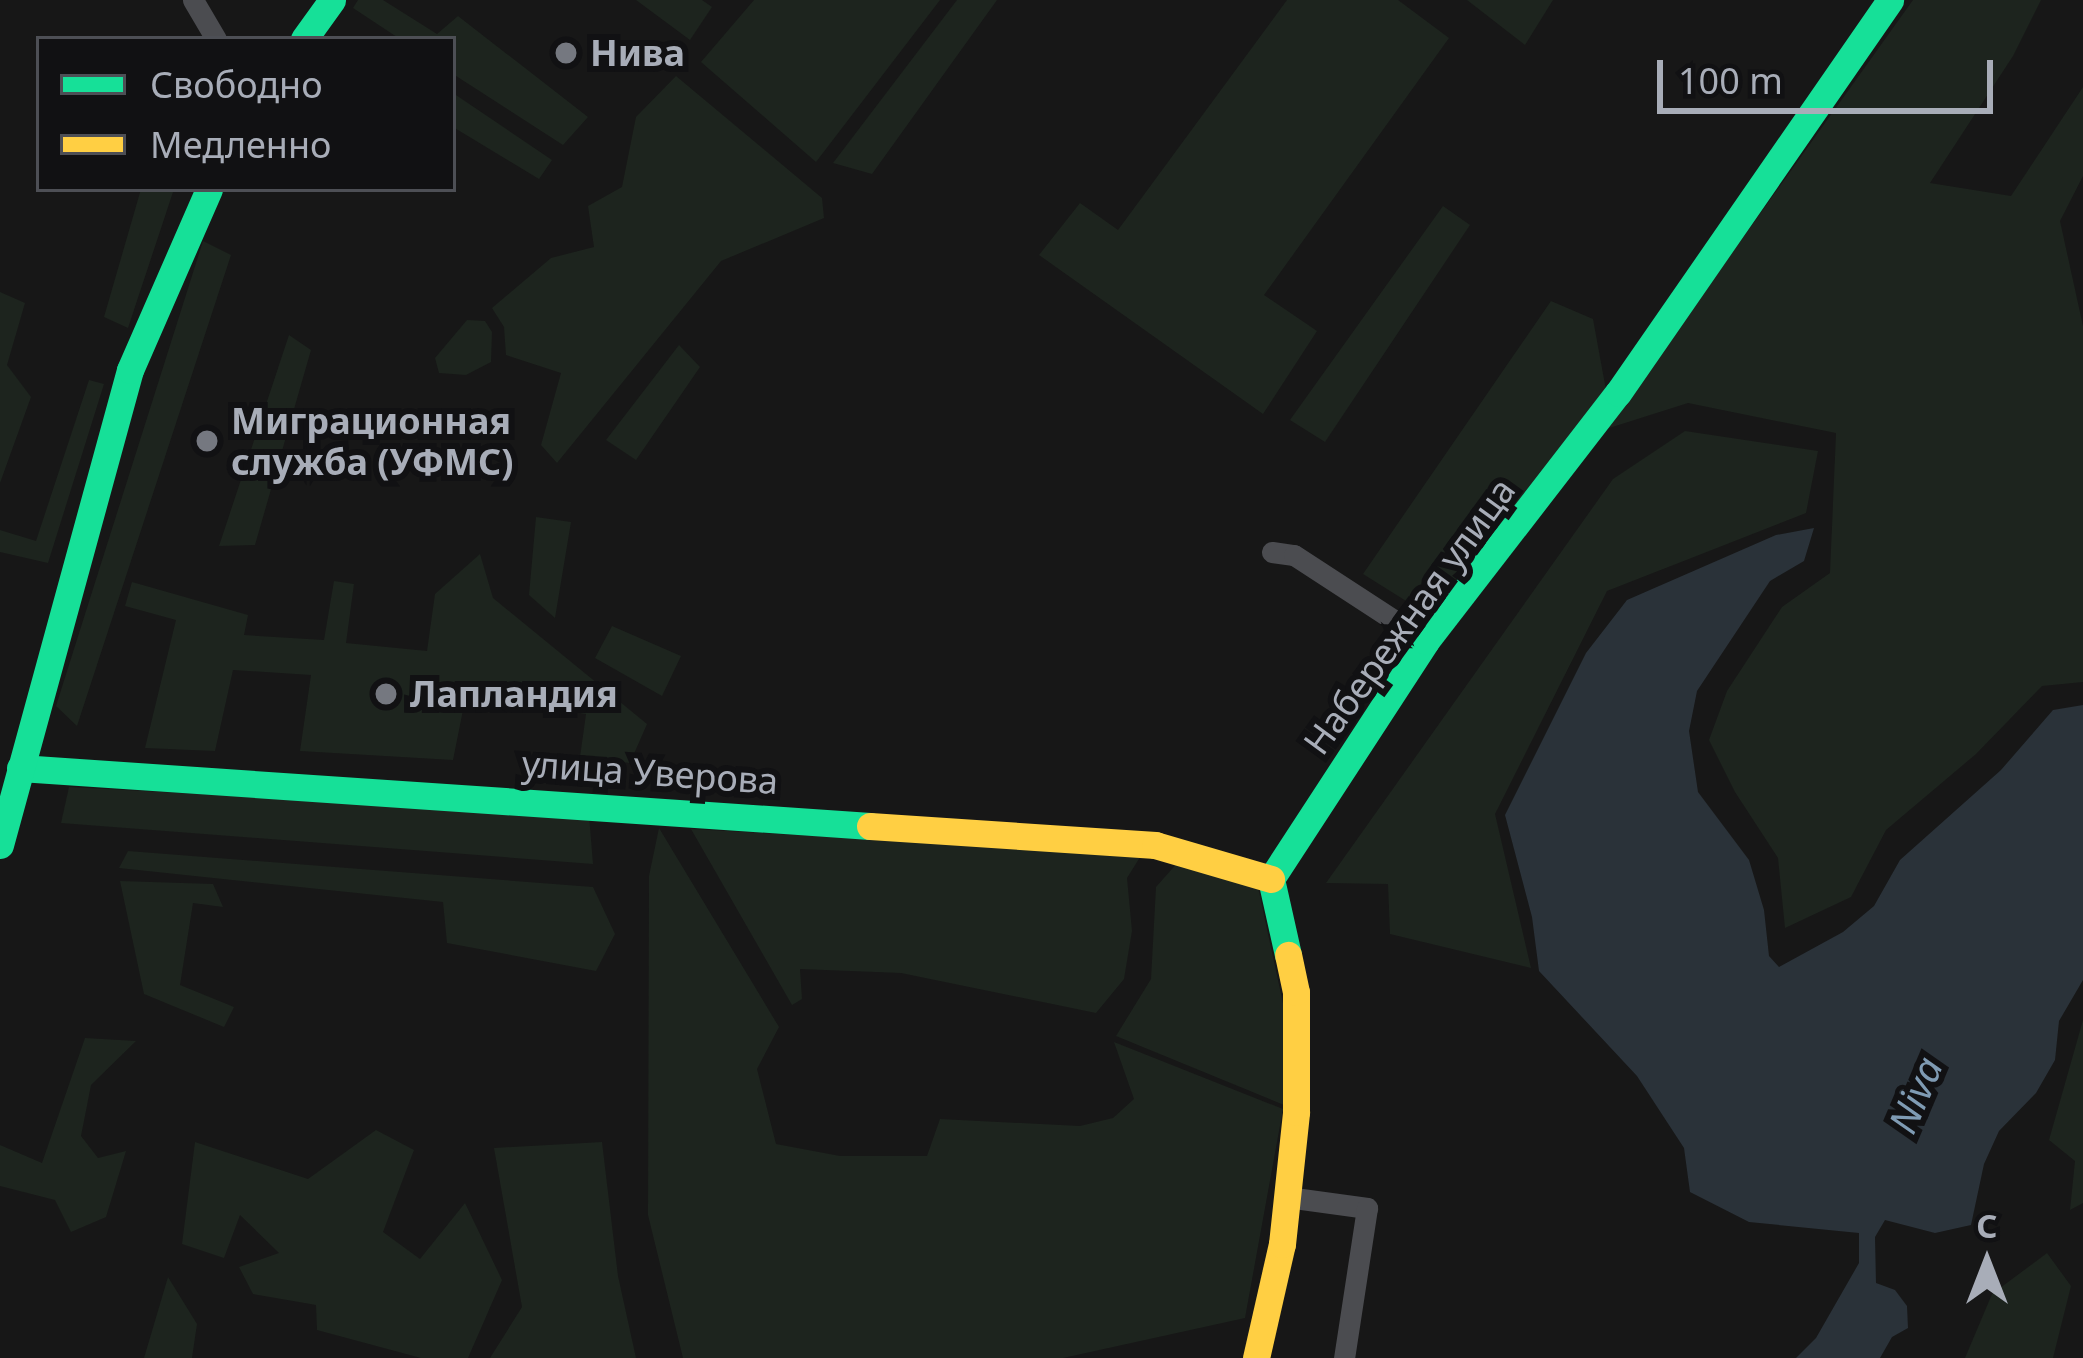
<!DOCTYPE html>
<html>
<head>
<meta charset="utf-8">
<style>
	body { margin:0 }
	#map { position:relative; width:2083px; height:1358px; overflow:hidden; background:#171717; font-family:"Noto Sans",sans-serif }
	div>[style] { position:absolute }
	[style*='--x'] { left:calc(var(--x)*1px); top:calc(var(--y)*1px); width:calc(var(--w)*1px); rotate:calc(var(--a)*1deg) }
	.green>* { inset:0; background:#1d241e }
	.water>* { inset:0; background:#2a3239 }
	.street>* { height:21px; margin:-10.5px; padding:0 10.5px; transform-origin:10.5px; border-radius:10.5px; background:#4b4c50 }
	.fast>* { height:27px; margin:-13.5px; padding:0 13.5px; transform-origin:13.5px; border-radius:13.5px; background:#16e098 }
	.slow>* { height:27px; margin:-13.5px; padding:0 13.5px; transform-origin:13.5px; border-radius:13.5px; background:#ffcf43 }
	.dots>* { width:33px; height:33px; translate:-50% -50%; box-sizing:border-box; border:6px solid #111113; border-radius:50% }
	span { translate:-50% -50%; white-space:nowrap; text-align:center; line-height:1.15; -webkit-text-stroke:12px #111113; paint-order:stroke }
	.poi-label { font-size:36px; color:#a8adb8; font-weight:700 }
	.left { translate:0 -50%; text-align:left }
	.street-label { font-size:36px; color:#a8adb8 }
	.water-label { font-size:39px; color:#7f9bb3; font-style:italic }
	.legend { position:absolute; left:36px; top:36px; width:420px; height:156px; box-sizing:border-box; background:#111113; border:3px solid #4d4f55; margin:0; padding:15px 21px; list-style:none; font-size:36px; color:#a8adb8 }
	.legend li { display:flex; align-items:center; gap:24px; height:60px }
	.legend b { width:60px; border:3px solid #4d4f55 }
	.north { position:absolute; left:1927px; top:1202px; width:120px; height:120px; -webkit-text-stroke:9px #111113; paint-order:stroke; rotate:0deg; font-size:33px; font-weight:700; line-height:48px; text-align:center; color:#a8adb8 }
	.north::after { content:''; display:block; margin:auto; width:42px; height:54px; background:#a8adb8; clip-path:polygon(50% 0,100% 100%,50% 72%,0 100%) }
	.scale { position:absolute; left:1657px; top:60px; width:336px; height:54px; box-sizing:border-box; border:6px solid #a8adb8; border-top:0; padding-left:15px; font-size:36px; line-height:42px; white-space:nowrap; color:#a8adb8; -webkit-text-stroke:9px #111113; paint-order:stroke }
</style>
</head>
<body>
<div id="map">
	<div class="green">
		<div style="clip-path:polygon(358px 0,383px 0,437px 34px,458px 16px,588px 117px,563px 145px,453px 74px,453px 39px,400px 39px,353px 8px)"></div>
		<div style="clip-path:polygon(636px 0,702px 0,712px 7px,690px 40px)"></div>
		<div style="clip-path:polygon(754px 0,940px 0,816px 162px,701px 62px)"></div>
		<div style="clip-path:polygon(957px 0,997px 0,872px 174px,833px 163px)"></div>
		<div style="clip-path:polygon(1287px 0,1398px 0,1449px 38px,1264px 295px,1317px 331px,1263px 414px,1039px 255px,1080px 203px,1118px 230px)"></div>
		<div style="clip-path:polygon(1467px 0,1553px 0,1525px 45px)"></div>
		<div style="clip-path:polygon(1913px 0,2041px 0,2013px 56px,1930px 183px,2011px 196px,2083px 87px,2083px 176px,2060px 221px,2083px 326px,2083px 682px,2042px 686px,1976px 754px,1886px 830px,1851px 897px,1785px 928px,1778px 858px,1735px 792px,1709px 740px,1727px 691px,1782px 607px,1830px 573px,1836px 433px,1688px 403px,1606px 429px)"></div>
		<div style="clip-path:polygon(676px 76px,822px 198px,824px 218px,721px 261px,557px 463px,541px 445px,561px 373px,506px 355px,504px 327px,492px 308px,551px 258px,594px 247px,588px 206px,622px 187px,636px 117px)"></div>
		<div style="clip-path:polygon(453px 93px,552px 160px,539px 179px,453px 127px)"></div>
		<div style="clip-path:polygon(141px 189px,174px 189px,128px 328px,104px 317px)"></div>
		<div style="clip-path:polygon(1443px 206px,1470px 225px,1325px 442px,1290px 420px)"></div>
		<div style="clip-path:polygon(203px 241px,231px 255px,77px 726px,56px 706px)"></div>
		<div style="clip-path:polygon(0 292px,25px 303px,7px 365px,31px 397px,0 483px)"></div>
		<div style="clip-path:polygon(1551px 301px,1593px 319px,1606px 390px,1430px 616px,1363px 574px)"></div>
		<div style="clip-path:polygon(467px 320px,485px 321px,492px 332px,491px 362px,466px 375px,439px 373px,435px 358px)"></div>
		<div style="clip-path:polygon(289px 335px,311px 350px,255px 545px,219px 546px)"></div>
		<div style="clip-path:polygon(679px 345px,700px 367px,636px 460px,606px 440px)"></div>
		<div style="clip-path:polygon(89px 380px,104px 384px,48px 563px,0 552px,0 530px,36px 541px)"></div>
		<div style="clip-path:polygon(1685px 431px,1818px 451px,1806px 513px,1607px 591px,1495px 814px,1531px 968px,1390px 934px,1388px 884px,1326px 883px,1613px 479px)"></div>
		<div style="clip-path:polygon(536px 517px,571px 522px,555px 618px,529px 595px)"></div>
		<div style="clip-path:polygon(480px 554px,493px 598px,647px 724px,630px 763px,580px 757px,586px 714px,466px 695px,453px 760px,300px 751px,311px 675px,233px 670px,215px 751px,145px 748px,176px 620px,125px 606px,132px 582px,248px 615px,244px 635px,324px 640px,334px 581px,354px 584px,346px 643px,427px 651px,435px 594px)"></div>
		<div style="clip-path:polygon(612px 626px,681px 656px,662px 696px,595px 658px)"></div>
		<div style="clip-path:polygon(69px 787px,589px 815px,593px 864px,61px 823px)"></div>
		<div style="clip-path:polygon(659px 828px,779px 1027px,757px 1069px,776px 1144px,840px 1156px,927px 1156px,940px 1119px,1080px 1126px,1113px 1118px,1134px 1099px,1114px 1042px,1283px 1109px,1245px 1318px,1063px 1358px,683px 1358px,648px 1215px,649px 876px)"></div>
		<div style="clip-path:polygon(691px 829px,1142px 854px,1127px 878px,1132px 931px,1124px 979px,1096px 1013px,901px 973px,800px 969px,802px 999px,792px 1005px)"></div>
		<div style="clip-path:polygon(128px 851px,593px 887px,615px 934px,596px 971px,447px 943px,443px 902px,119px 868px)"></div>
		<div style="clip-path:polygon(1179px 861px,1258px 887px,1290px 1036px,1284px 1105px,1116px 1036px,1151px 979px,1156px 887px)"></div>
		<div style="clip-path:polygon(120px 881px,213px 884px,223px 907px,193px 903px,180px 985px,234px 1007px,224px 1027px,144px 994px)"></div>
		<div style="clip-path:polygon(2083px 1020px,2083px 1203px,2070px 1210px,2075px 1161px,2049px 1140px)"></div>
		<div style="clip-path:polygon(85px 1038px,136px 1041px,91px 1085px,81px 1136px,98px 1158px,126px 1151px,106px 1217px,71px 1232px,55px 1200px,0 1186px,0 1145px,42px 1163px)"></div>
		<div style="clip-path:polygon(376px 1130px,414px 1150px,383px 1232px,420px 1259px,465px 1203px,502px 1280px,468px 1358px,421px 1358px,317px 1330px,316px 1305px,253px 1294px,239px 1267px,279px 1253px,240px 1215px,224px 1258px,182px 1244px,195px 1142px,308px 1179px)"></div>
		<div style="clip-path:polygon(602px 1142px,618px 1276px,636px 1358px,490px 1358px,522px 1307px,494px 1148px)"></div>
		<div style="clip-path:polygon(2047px 1253px,2071px 1286px,2053px 1358px,1965px 1358px,1992px 1294px)"></div>
		<div style="clip-path:polygon(168px 1277px,197px 1324px,192px 1358px,144px 1358px)"></div>
	</div>
	<div class="water">
		<div style="clip-path:polygon(1814px 528px,1804px 561px,1770px 581px,1697px 691px,1689px 731px,1698px 792px,1749px 860px,1764px 910px,1769px 956px,1779px 967px,1843px 932px,1874px 906px,1900px 860px,2001px 770px,2053px 710px,2083px 705px,2083px 980px,2059px 1021px,2055px 1060px,2036px 1093px,1999px 1131px,1984px 1164px,1971px 1225px,1935px 1233px,1885px 1220px,1875px 1237px,1876px 1283px,1895px 1290px,1907px 1306px,1908px 1328px,1892px 1337px,1880px 1358px,1796px 1358px,1816px 1338px,1859px 1263px,1859px 1233px,1749px 1222px,1690px 1192px,1684px 1148px,1637px 1076px,1539px 971px,1532px 917px,1505px 815px,1586px 653px,1627px 600px,1776px 535px)"></div>
	</div>
	<div class="street">
		<div style="--x:193;--y:0;--w:45;--a:59.5"></div>
		<div style="--x:1272;--y:552;--w:22;--a:8"></div>
		<div style="--x:1294;--y:555;--w:158;--a:33.1"></div>
		<div style="--x:1287;--y:1197;--w:81;--a:7.8"></div>
		<div style="--x:1367;--y:1208;--w:152;--a:98.7"></div>
	</div>
	<div class="fast">
		<div style="--x:304;--y:39;--w:48;--a:-54.3"></div>
		<div style="--x:20;--y:768;--w:852;--a:3.9"></div>
		<div style="--x:0;--y:845;--w:492;--a:-74.7"></div>
		<div style="--x:130;--y:370;--w:197;--a:-66.4"></div>
		<div style="--x:1288;--y:955;--w:78;--a:-102.6"></div>
		<div style="--x:1271;--y:879;--w:284;--a:-56.9"></div>
		<div style="--x:1426;--y:641;--w:314;--a:-52.3"></div>
		<div style="--x:1618;--y:393;--w:478;--a:-55.3"></div>
	</div>
	<div class="slow">
		<div style="--x:870;--y:826;--w:286;--a:3.8"></div>
		<div style="--x:1155;--y:845;--w:121;--a:16.3"></div>
		<div style="--x:1256;--y:1358;--w:117;--a:-77.2"></div>
		<div style="--x:1282;--y:1244;--w:133;--a:-83.9"></div>
		<div style="--x:1296;--y:1112;--w:120;--a:-90"></div>
		<div style="--x:1296;--y:992;--w:38;--a:-102"></div>
	</div>
	<div class="dots">
		<div style="left:566px;top:53px;background:#757880"></div>
		<div style="left:207px;top:441px;background:#757880"></div>
		<div style="left:386px;top:694px;background:#757880"></div>
	</div>
	<div class="poi-label">
		<span class="left" style="left:590px;top:53px">Нива</span>
		<span class="left" style="left:231px;top:441px">Миграционная<br>служба (УФМС)</span>
		<span class="left" style="left:410px;top:694px">Лапландия</span>
	</div>
	<div class="street-label">
		<span style="left:1409px;top:616px;rotate:-54deg">Набережная улица</span>
		<span style="left:650px;top:772px;rotate:4deg">улица Уверова</span>
	</div>
	<div class="water-label">
		<span style="left:1915px;top:1095px;rotate:-67deg">Niva</span>
	</div>
	<ul class="legend">
	<li><b style="height:15px;background:#16e098"></b>Свободно</li>
	<li><b style="height:15px;background:#ffcf43"></b>Медленно</li>
	</ul>
	<div class="north">С</div>
	<div class="scale">100 m</div>
</div>
</body>
</html>
